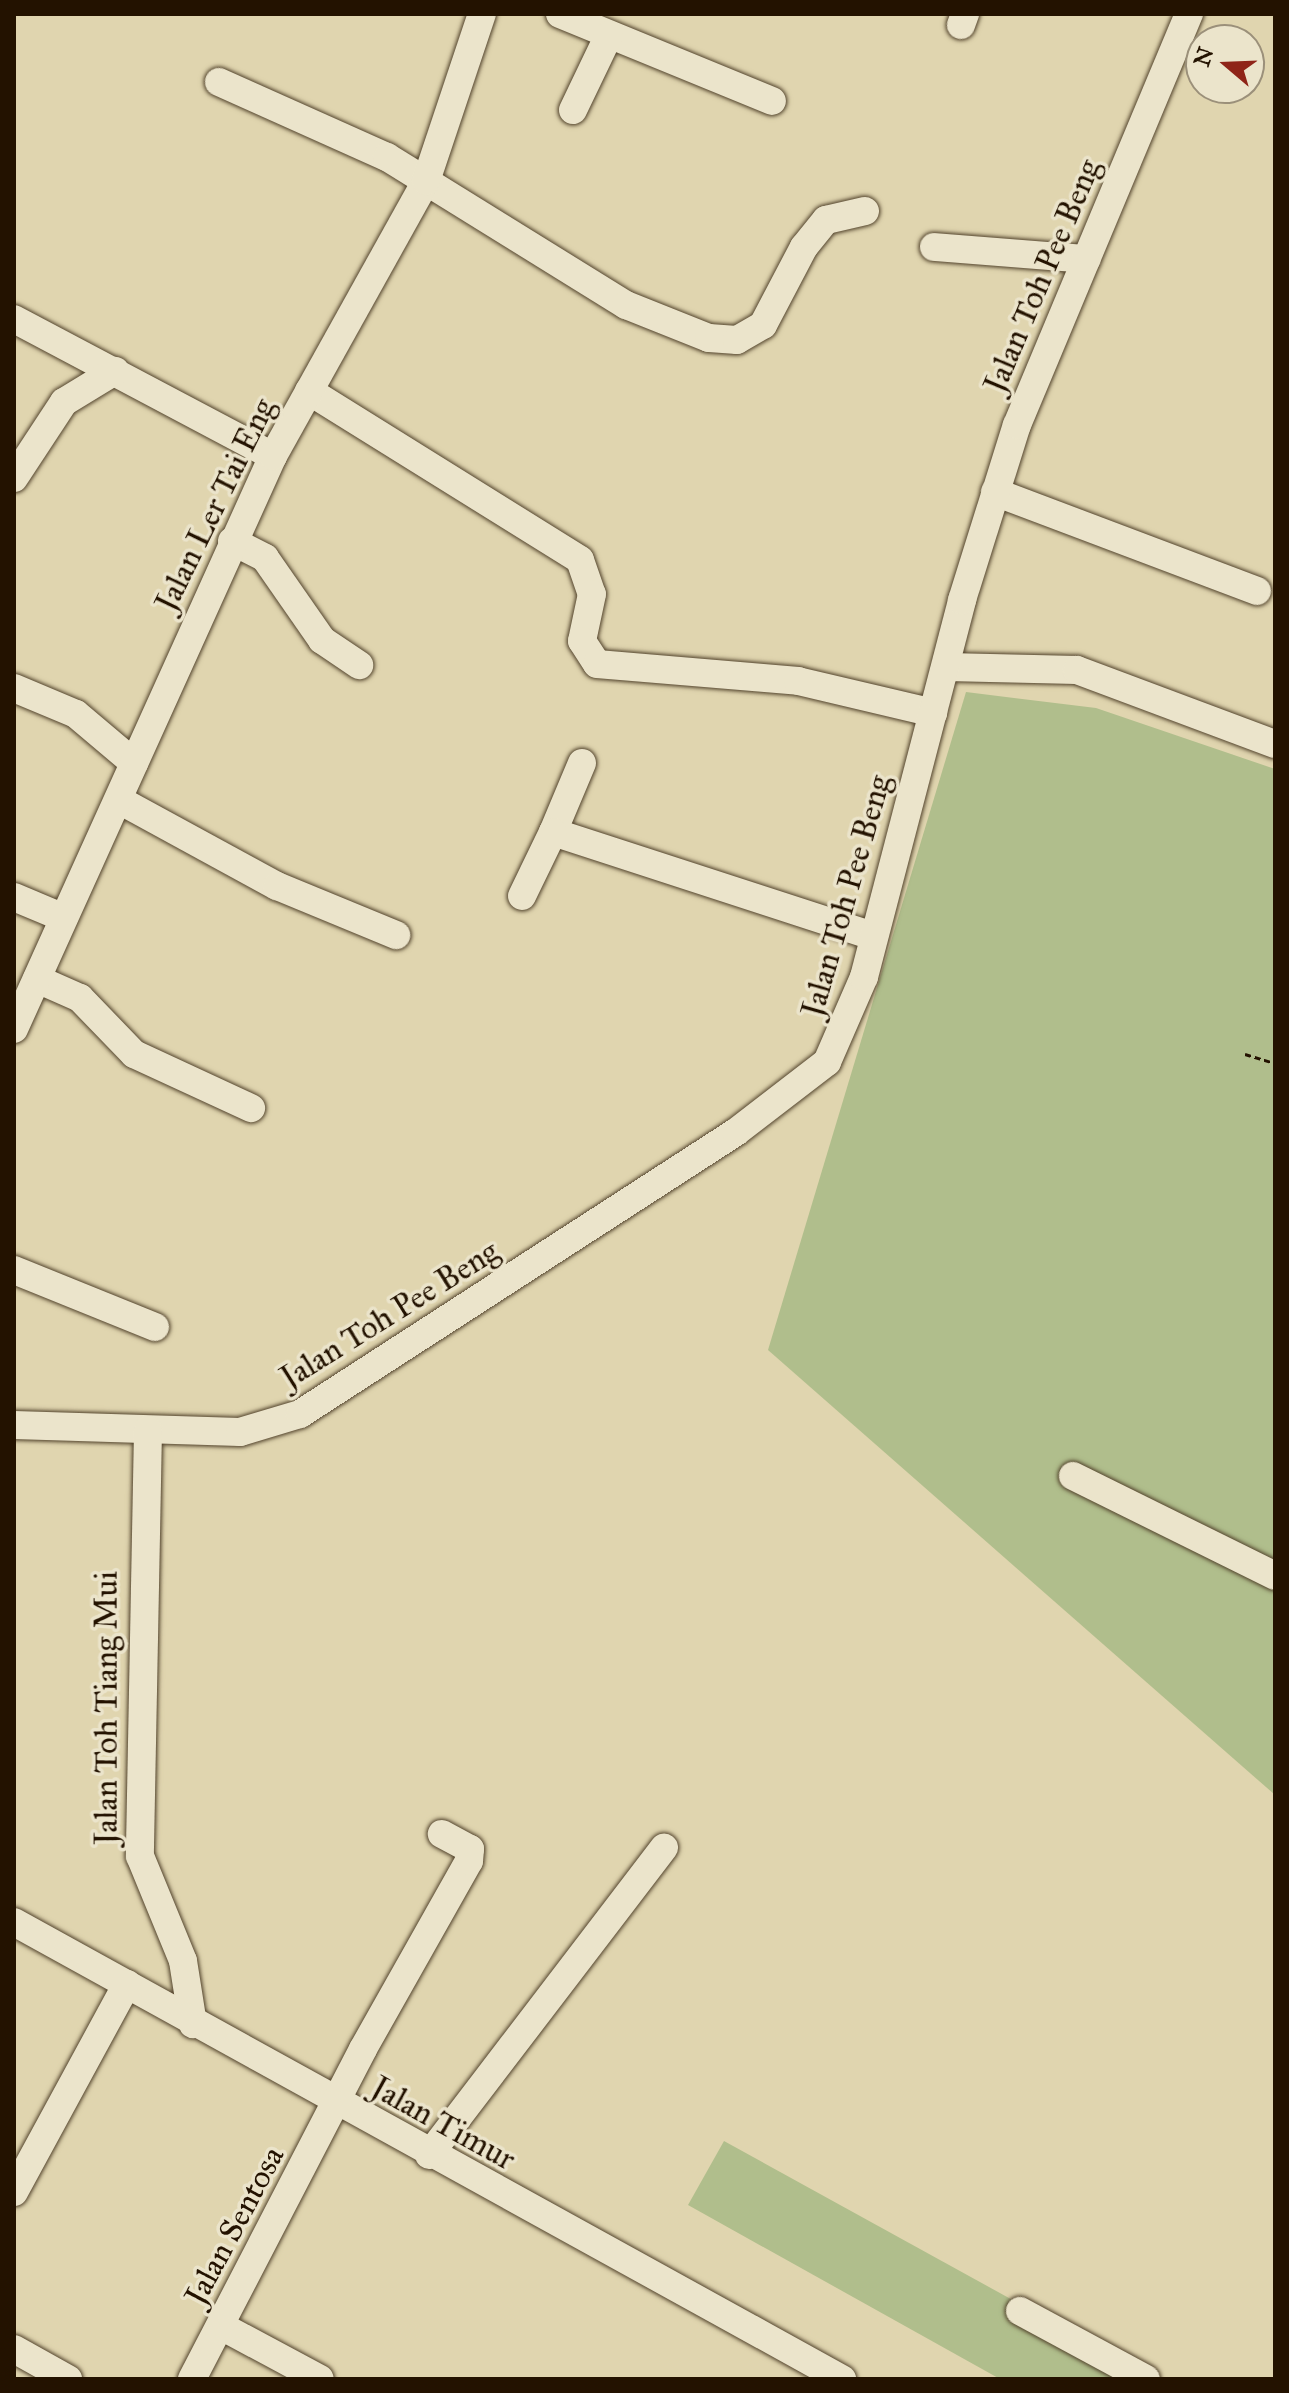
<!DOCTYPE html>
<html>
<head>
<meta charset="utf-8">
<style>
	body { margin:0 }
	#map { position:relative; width:1289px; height:2393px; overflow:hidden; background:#e0d5af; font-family:"IM FELL Great Primer",serif }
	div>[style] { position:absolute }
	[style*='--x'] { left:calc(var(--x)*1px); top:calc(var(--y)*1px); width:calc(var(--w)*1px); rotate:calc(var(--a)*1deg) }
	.green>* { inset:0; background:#b0be8c }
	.path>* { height:3px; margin-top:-1.5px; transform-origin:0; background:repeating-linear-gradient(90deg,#231200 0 6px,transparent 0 10px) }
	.roads { filter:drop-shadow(0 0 2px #52432c) drop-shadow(0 0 2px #52432c) }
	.minor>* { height:28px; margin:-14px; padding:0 14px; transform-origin:14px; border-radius:14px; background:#ebe4cb }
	span { translate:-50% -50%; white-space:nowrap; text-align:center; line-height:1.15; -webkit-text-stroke:7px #ebe4cb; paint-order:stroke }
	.street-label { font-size:32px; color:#231200 }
	.frame { position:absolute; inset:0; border:16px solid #231200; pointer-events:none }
	.north { position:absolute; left:1185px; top:24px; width:80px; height:80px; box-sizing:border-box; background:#ebe4cb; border:2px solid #9b907a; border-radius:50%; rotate:289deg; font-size:22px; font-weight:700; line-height:32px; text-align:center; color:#231200 }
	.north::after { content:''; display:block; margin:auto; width:28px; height:36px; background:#8f2418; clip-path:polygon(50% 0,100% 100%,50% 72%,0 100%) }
</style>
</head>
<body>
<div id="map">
	<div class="green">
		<div style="clip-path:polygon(966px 692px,1096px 708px,1275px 769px,1275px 1795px,768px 1350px)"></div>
		<div style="clip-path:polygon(724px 2141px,1156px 2379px,1000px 2379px,688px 2205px)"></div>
	</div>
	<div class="path">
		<div style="--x:1245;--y:1054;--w:31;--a:17"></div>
	</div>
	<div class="roads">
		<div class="minor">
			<div style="--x:560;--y:14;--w:229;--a:22.3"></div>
			<div style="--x:961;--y:25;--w:12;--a:-70"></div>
			<div style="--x:219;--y:82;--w:184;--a:24.1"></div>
			<div style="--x:387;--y:157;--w:281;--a:31.8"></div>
			<div style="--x:626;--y:305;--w:89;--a:21.7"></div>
			<div style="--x:709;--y:338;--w:28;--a:4"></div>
			<div style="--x:737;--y:340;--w:30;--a:-30"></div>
			<div style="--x:763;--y:325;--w:88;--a:-62.3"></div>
			<div style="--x:804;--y:247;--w:35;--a:-51"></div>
			<div style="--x:826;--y:220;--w:40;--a:-13"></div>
			<div style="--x:573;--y:110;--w:83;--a:-64.4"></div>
			<div style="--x:934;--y:247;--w:153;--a:4.5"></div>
			<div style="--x:14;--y:319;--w:293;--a:27.9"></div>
			<div style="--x:309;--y:391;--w:319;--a:31.9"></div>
			<div style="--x:580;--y:560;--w:36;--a:71"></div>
			<div style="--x:592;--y:594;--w:48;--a:102"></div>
			<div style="--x:582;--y:641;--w:27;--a:57"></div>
			<div style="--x:597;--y:664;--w:202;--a:4.8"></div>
			<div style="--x:798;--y:681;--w:139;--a:13.3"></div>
			<div style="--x:14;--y:478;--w:91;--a:-56.7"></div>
			<div style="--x:64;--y:402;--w:60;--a:-31.3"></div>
			<div style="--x:995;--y:492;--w:280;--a:20.7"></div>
			<div style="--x:232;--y:541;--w:37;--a:27"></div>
			<div style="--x:265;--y:558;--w:100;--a:55.2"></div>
			<div style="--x:322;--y:640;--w:45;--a:34"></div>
			<div style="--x:947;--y:667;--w:130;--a:1.3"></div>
			<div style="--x:1077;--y:670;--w:211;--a:20.5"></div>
			<div style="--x:14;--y:688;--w:67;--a:22.8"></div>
			<div style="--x:76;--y:714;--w:76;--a:40.2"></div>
			<div style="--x:582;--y:763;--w:75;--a:112.8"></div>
			<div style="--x:553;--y:832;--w:336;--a:18"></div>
			<div style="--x:119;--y:800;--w:180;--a:28.6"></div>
			<div style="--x:277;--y:886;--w:129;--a:22.4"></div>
			<div style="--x:522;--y:896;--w:71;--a:-64.2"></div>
			<div style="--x:14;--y:897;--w:54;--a:22.8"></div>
			<div style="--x:37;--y:979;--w:47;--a:23.8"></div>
			<div style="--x:80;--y:998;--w:78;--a:46"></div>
			<div style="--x:134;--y:1054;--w:129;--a:24.8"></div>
			<div style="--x:14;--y:1029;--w:629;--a:-65.68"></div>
			<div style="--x:273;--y:456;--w:315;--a:-60.9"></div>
			<div style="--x:426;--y:181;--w:176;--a:-71.5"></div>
			<div style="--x:14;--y:1270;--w:152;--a:22"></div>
			<div style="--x:14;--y:1425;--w:226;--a:1.8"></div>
			<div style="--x:240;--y:1432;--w:63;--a:-16.7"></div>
			<div style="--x:300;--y:1414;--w:519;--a:-32.89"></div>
			<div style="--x:736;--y:1132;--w:115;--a:-37.6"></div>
			<div style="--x:827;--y:1062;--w:93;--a:-66.5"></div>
			<div style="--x:864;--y:977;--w:390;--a:-75.4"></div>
			<div style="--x:962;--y:600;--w:183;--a:-72.6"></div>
			<div style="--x:1017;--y:425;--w:446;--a:-67.3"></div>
			<div style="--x:148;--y:1430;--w:426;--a:91.1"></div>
			<div style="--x:140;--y:1856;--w:113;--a:67.7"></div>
			<div style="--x:183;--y:1961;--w:64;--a:81"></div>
			<div style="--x:1073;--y:1476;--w:225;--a:26.3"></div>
			<div style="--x:14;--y:1922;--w:946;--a:28.9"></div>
			<div style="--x:429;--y:2155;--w:387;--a:-52.6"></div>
			<div style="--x:14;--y:2192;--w:237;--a:-61.5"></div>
			<div style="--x:1020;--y:2311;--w:143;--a:28.4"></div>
			<div style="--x:221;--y:2326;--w:112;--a:28.2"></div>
			<div style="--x:14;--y:2349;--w:62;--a:29.1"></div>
			<div style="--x:192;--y:2379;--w:372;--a:-62.6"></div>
			<div style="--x:363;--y:2049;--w:216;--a:-60.6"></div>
			<div style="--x:469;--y:1861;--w:12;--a:-85"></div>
			<div style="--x:470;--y:1849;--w:32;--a:-152"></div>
		</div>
	</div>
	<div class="street-label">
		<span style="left:1043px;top:276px;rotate:-67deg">Jalan Toh Pee Beng</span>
		<span style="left:216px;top:505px;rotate:-64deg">Jalan Ler Tai Eng</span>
		<span style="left:847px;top:896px;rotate:-74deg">Jalan Toh Pee Beng</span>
		<span style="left:390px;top:1315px;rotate:-32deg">Jalan Toh Pee Beng</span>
		<span style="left:107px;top:1708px;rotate:-90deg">Jalan Toh Tiang Mui</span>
		<span style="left:443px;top:2124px;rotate:29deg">Jalan Timur</span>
		<span style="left:235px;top:2226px;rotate:-62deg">Jalan Sentosa</span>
	</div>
	<div class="frame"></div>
	<div class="north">N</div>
</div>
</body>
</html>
